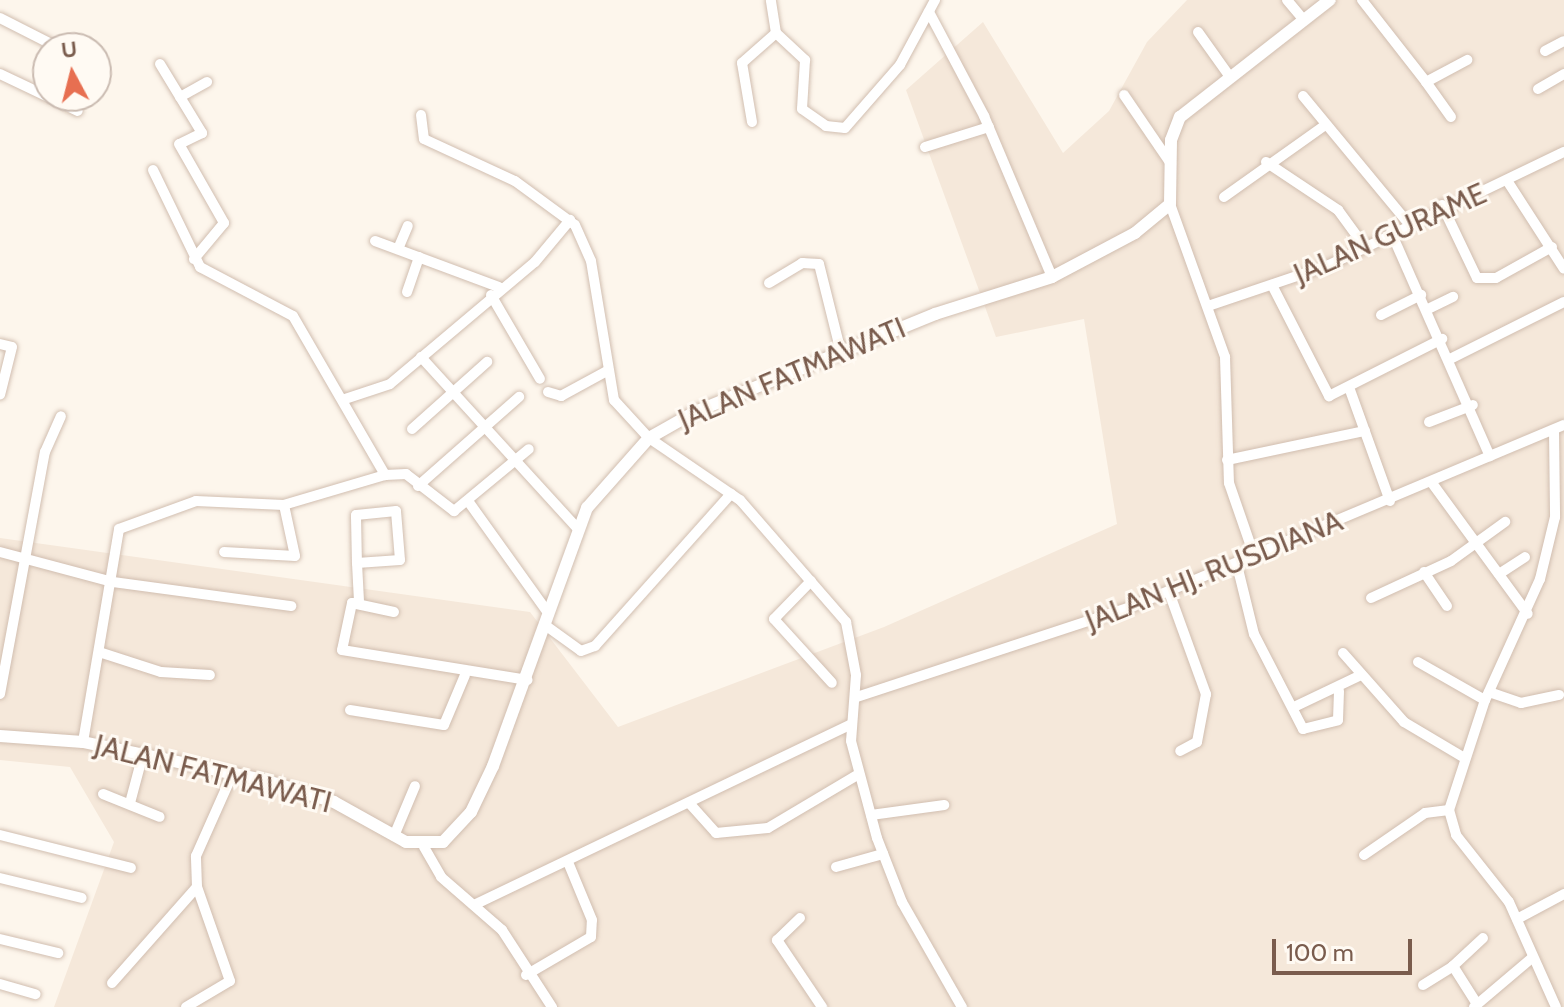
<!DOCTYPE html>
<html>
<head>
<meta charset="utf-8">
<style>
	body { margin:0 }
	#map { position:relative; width:1564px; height:1007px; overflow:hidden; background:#fdf6ec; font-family:Cabin,sans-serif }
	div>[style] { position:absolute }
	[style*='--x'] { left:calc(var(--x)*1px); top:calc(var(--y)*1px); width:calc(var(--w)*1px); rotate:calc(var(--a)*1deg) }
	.residential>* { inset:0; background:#f5e8da }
	.roads { filter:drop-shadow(0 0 2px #d1beb0) drop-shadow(0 0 2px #d1beb0) }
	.minor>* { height:10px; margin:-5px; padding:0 5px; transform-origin:5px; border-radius:5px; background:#fff }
	.tertiary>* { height:12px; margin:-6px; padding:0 6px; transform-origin:6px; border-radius:6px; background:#fff }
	span { translate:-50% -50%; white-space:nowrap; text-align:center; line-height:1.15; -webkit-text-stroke:6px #fffaf3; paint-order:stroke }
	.street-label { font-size:30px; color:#7a5c4d }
	.north { position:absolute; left:32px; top:32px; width:80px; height:80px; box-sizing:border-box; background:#fffaf3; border:2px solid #cabbb1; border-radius:50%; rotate:353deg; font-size:22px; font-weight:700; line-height:32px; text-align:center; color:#7a5c4d }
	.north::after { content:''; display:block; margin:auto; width:28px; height:36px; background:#e76f51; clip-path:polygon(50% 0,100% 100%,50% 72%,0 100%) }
	.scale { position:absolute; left:1272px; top:939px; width:140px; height:36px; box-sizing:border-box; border:4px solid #7a5c4d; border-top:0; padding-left:10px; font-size:24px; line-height:28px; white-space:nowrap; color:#7a5c4d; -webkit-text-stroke:6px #fffaf3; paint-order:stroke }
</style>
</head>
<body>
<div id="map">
	<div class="residential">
		<div style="clip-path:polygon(1187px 0,1564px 0,1564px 1007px,54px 1007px,114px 842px,70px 767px,0 760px,0 538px,530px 612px,618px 727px,884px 627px,1117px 524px,1084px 319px,996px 337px,906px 90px,983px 22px,1063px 153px,1109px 111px,1147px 42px)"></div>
	</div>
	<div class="roads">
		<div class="minor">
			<div style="--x:1287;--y:0;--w:23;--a:50"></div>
			<div style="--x:1362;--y:0;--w:104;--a:52"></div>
			<div style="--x:1426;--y:82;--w:47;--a:-28.2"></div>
			<div style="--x:929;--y:12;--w:118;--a:62.1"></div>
			<div style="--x:984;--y:116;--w:175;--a:67.1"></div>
			<div style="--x:0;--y:18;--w:64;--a:27"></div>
			<div style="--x:1198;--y:32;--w:52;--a:54.5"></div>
			<div style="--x:776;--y:33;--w:40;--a:43"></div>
			<div style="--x:805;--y:60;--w:49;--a:93.5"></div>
			<div style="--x:802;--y:109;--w:29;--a:35"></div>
			<div style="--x:826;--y:126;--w:19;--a:6"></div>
			<div style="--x:845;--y:128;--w:84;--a:-48.9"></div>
			<div style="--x:900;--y:65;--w:74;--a:-61.7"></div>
			<div style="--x:1545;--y:51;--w:21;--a:-28"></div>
			<div style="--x:160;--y:64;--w:81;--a:58.7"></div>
			<div style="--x:202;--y:133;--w:25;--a:154"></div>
			<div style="--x:179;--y:144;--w:91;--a:60.3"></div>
			<div style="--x:224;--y:223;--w:47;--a:129.8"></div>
			<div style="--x:0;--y:74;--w:86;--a:25.4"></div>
			<div style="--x:1426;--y:82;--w:43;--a:54.5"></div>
			<div style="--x:1538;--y:89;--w:30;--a:-30"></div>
			<div style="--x:1124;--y:95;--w:83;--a:55.7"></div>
			<div style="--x:1303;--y:96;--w:165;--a:50.4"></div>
			<div style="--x:180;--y:97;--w:31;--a:-29"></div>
			<div style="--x:421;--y:115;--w:24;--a:83"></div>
			<div style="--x:424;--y:139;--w:100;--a:24.8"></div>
			<div style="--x:515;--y:181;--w:74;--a:36.3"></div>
			<div style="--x:575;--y:225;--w:39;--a:66"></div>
			<div style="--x:591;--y:261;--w:141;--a:80.6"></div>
			<div style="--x:614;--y:400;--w:52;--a:47.4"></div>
			<div style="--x:649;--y:438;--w:110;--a:34.3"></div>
			<div style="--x:740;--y:500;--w:162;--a:49"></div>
			<div style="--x:846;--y:622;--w:54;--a:79.3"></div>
			<div style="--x:856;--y:675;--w:66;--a:94.3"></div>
			<div style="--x:851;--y:741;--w:100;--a:75"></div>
			<div style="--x:877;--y:838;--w:69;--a:68.7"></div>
			<div style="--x:902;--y:902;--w:121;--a:60.3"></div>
			<div style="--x:752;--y:122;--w:60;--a:-99.6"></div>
			<div style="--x:742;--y:63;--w:45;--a:-41.4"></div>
			<div style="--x:776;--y:33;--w:33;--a:-99"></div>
			<div style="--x:925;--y:147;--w:67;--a:-17.4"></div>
			<div style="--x:1266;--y:162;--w:87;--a:33.7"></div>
			<div style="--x:1338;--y:210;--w:46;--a:53.9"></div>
			<div style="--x:153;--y:170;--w:108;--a:64.1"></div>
			<div style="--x:200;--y:267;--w:105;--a:27.8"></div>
			<div style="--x:293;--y:316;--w:184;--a:59.9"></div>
			<div style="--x:385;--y:475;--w:105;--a:163.5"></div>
			<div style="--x:1508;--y:182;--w:103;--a:57.2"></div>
			<div style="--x:1224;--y:197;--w:123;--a:-35.4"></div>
			<div style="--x:1170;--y:204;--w:163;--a:70.2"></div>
			<div style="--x:1225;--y:357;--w:126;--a:88.2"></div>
			<div style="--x:1229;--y:483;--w:79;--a:70.9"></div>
			<div style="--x:1442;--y:205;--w:81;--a:64.4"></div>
			<div style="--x:1477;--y:278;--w:19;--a:0"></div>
			<div style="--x:1496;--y:278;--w:64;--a:-29"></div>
			<div style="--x:1391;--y:232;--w:245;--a:66.2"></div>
			<div style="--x:375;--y:241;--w:132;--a:20.4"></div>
			<div style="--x:398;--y:249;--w:25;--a:-67"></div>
			<div style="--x:769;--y:283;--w:39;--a:-31"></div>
			<div style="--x:802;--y:263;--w:17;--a:3"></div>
			<div style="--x:819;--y:264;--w:95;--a:76"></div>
			<div style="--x:1273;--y:287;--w:123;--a:62.8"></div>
			<div style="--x:1329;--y:396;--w:127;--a:-26.8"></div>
			<div style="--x:407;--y:292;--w:37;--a:-71"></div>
			<div style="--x:491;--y:295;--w:97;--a:59.7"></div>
			<div style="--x:1211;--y:305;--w:125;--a:-18.7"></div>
			<div style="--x:1329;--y:265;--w:261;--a:-25.7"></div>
			<div style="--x:1428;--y:309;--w:28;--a:-26"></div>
			<div style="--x:1381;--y:315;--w:45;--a:-26.6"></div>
			<div style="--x:0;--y:344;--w:12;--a:14"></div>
			<div style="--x:12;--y:347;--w:49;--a:104"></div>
			<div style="--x:421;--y:357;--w:233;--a:47.6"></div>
			<div style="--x:1452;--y:358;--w:125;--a:-26.6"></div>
			<div style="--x:1350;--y:390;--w:118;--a:70.2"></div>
			<div style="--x:548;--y:392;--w:14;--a:17"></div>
			<div style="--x:561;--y:396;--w:52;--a:-28.5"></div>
			<div style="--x:345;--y:399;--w:47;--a:-18.4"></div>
			<div style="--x:390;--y:384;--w:189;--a:-40.1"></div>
			<div style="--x:535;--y:262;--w:55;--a:-50.2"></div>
			<div style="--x:1429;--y:422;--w:47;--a:-21.1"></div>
			<div style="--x:412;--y:429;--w:101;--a:-41.8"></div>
			<div style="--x:1554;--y:430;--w:87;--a:89.3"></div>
			<div style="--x:1555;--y:517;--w:64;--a:103.6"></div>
			<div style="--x:1540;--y:579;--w:133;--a:114.4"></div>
			<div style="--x:1485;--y:700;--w:116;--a:108.1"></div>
			<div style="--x:1449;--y:810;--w:26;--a:74"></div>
			<div style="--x:1456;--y:835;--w:85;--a:51.7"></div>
			<div style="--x:1509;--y:902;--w:115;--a:65.9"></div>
			<div style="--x:1227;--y:460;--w:141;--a:-11.9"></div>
			<div style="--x:385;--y:475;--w:21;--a:-3"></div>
			<div style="--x:406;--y:474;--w:61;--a:37.6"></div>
			<div style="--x:454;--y:511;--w:97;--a:-39.6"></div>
			<div style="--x:1432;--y:483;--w:162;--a:53.8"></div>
			<div style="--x:418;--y:486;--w:135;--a:-41.4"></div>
			<div style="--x:468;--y:501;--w:139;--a:54.4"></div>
			<div style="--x:0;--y:552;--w:117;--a:14.9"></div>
			<div style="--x:113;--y:582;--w:180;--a:7.7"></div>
			<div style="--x:357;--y:563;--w:43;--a:-4"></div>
			<div style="--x:400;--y:560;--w:49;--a:-94.7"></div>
			<div style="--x:396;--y:511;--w:40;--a:174.3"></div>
			<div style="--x:356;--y:515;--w:2;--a:90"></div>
			<div style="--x:356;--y:517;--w:46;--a:88.8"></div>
			<div style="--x:357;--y:563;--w:39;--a:87"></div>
			<div style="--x:1237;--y:565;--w:71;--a:76.2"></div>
			<div style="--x:1254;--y:634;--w:107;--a:62.7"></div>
			<div style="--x:1303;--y:729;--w:36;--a:-14"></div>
			<div style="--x:1338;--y:720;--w:29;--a:-88"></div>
			<div style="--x:1424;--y:572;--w:41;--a:55.9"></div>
			<div style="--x:1499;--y:574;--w:31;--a:-33"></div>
			<div style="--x:811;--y:581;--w:53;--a:134.2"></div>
			<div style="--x:774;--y:619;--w:86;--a:47.8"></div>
			<div style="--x:1169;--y:592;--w:109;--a:70.1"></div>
			<div style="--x:1206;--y:694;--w:49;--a:100.6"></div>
			<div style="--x:1197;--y:742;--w:19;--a:152"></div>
			<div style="--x:1371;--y:598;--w:88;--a:-24.8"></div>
			<div style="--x:1451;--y:561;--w:67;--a:-35.8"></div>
			<div style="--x:394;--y:612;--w:43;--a:-167.9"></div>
			<div style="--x:352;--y:603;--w:48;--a:102"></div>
			<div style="--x:342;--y:650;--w:188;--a:9.2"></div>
			<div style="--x:545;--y:625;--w:44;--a:35.8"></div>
			<div style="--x:581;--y:651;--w:15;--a:-20"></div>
			<div style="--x:595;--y:646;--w:204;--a:-48.2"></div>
			<div style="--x:99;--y:652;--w:65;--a:17.9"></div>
			<div style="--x:161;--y:672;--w:49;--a:3.5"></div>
			<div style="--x:1343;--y:653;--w:92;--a:48.5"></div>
			<div style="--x:1404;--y:722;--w:69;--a:30.7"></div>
			<div style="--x:1418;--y:662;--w:77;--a:29.6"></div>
			<div style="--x:1489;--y:692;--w:34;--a:19"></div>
			<div style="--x:1521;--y:703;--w:39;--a:-12"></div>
			<div style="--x:0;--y:694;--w:246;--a:-79.5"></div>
			<div style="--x:45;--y:452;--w:39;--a:-66"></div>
			<div style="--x:857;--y:697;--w:291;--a:-18.2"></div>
			<div style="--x:1133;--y:606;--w:467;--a:-22.8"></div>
			<div style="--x:1294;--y:707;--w:72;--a:-25.5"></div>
			<div style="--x:350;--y:710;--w:95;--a:9.1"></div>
			<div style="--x:444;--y:725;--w:54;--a:-67.2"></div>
			<div style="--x:83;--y:742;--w:216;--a:-80.4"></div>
			<div style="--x:119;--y:529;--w:82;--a:-20"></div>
			<div style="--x:196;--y:501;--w:88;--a:2.6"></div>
			<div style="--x:284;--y:505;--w:52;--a:77.8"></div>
			<div style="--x:295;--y:556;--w:71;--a:-176.8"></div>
			<div style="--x:103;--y:794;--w:61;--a:22"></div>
			<div style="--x:130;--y:803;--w:51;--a:-75.1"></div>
			<div style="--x:690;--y:804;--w:39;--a:48"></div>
			<div style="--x:716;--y:833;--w:52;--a:-5.5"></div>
			<div style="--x:768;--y:828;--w:106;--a:-30.7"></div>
			<div style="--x:871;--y:815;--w:74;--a:-7.8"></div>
			<div style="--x:0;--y:835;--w:135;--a:14.1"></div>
			<div style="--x:394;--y:836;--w:54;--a:-67.2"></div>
			<div style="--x:424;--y:847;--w:34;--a:60"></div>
			<div style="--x:441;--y:877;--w:81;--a:41"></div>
			<div style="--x:502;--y:930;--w:92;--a:57"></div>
			<div style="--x:1364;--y:855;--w:74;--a:-34.5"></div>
			<div style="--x:1425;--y:813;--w:24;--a:-7"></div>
			<div style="--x:836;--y:867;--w:49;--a:-15.5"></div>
			<div style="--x:0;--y:878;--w:84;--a:13.7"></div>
			<div style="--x:476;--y:904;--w:416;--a:-25.6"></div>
			<div style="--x:800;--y:918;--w:32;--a:136"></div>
			<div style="--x:777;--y:940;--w:81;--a:56.1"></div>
			<div style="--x:1517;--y:919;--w:53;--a:-28"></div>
			<div style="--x:0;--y:939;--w:60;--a:13.6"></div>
			<div style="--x:526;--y:975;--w:75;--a:-30.3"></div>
			<div style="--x:591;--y:937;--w:17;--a:-87"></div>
			<div style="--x:592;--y:920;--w:63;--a:-112.5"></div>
			<div style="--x:112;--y:983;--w:128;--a:-48.5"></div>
			<div style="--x:0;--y:984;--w:37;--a:16"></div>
			<div style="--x:1423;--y:985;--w:36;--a:-32"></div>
			<div style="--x:1477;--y:1004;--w:45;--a:-122.3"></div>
			<div style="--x:1453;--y:966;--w:41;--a:-43"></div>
			<div style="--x:186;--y:1007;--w:51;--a:-30.6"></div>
			<div style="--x:230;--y:981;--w:100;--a:-109.3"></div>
			<div style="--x:197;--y:887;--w:31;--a:-92"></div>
			<div style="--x:196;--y:856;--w:91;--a:-66"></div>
			<div style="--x:1474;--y:1007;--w:77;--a:-40.3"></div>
		</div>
		<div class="tertiary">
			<div style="--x:0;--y:736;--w:83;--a:4.1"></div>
			<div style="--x:83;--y:742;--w:185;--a:11.9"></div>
			<div style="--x:264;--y:780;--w:73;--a:17.4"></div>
			<div style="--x:334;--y:802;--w:82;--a:29.1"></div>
			<div style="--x:406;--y:842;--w:37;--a:0"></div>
			<div style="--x:443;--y:842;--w:41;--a:-47"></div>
			<div style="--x:471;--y:812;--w:51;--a:-64.4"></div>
			<div style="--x:493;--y:766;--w:275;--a:-70"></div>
			<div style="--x:587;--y:508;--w:94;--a:-48.5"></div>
			<div style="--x:649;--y:438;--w:53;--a:-29.5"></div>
			<div style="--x:695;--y:412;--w:259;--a:-22.2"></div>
			<div style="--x:935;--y:314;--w:123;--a:-17.5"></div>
			<div style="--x:1052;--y:277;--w:94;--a:-27.9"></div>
			<div style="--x:1135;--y:233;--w:45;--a:-39.6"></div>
			<div style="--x:1170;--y:204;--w:64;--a:-89.1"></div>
			<div style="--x:1171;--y:140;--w:25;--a:-69"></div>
			<div style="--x:1180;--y:117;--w:190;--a:-38"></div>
		</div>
	</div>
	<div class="street-label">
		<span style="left:1390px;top:234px;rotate:-24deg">JALAN GURAME</span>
		<span style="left:792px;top:374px;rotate:-23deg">JALAN FATMAWATI</span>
		<span style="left:1214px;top:571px;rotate:-22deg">JALAN HJ. RUSDIANA</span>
		<span style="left:213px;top:774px;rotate:14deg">JALAN FATMAWATI</span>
	</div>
	<div class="north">U</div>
	<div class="scale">100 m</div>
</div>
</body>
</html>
